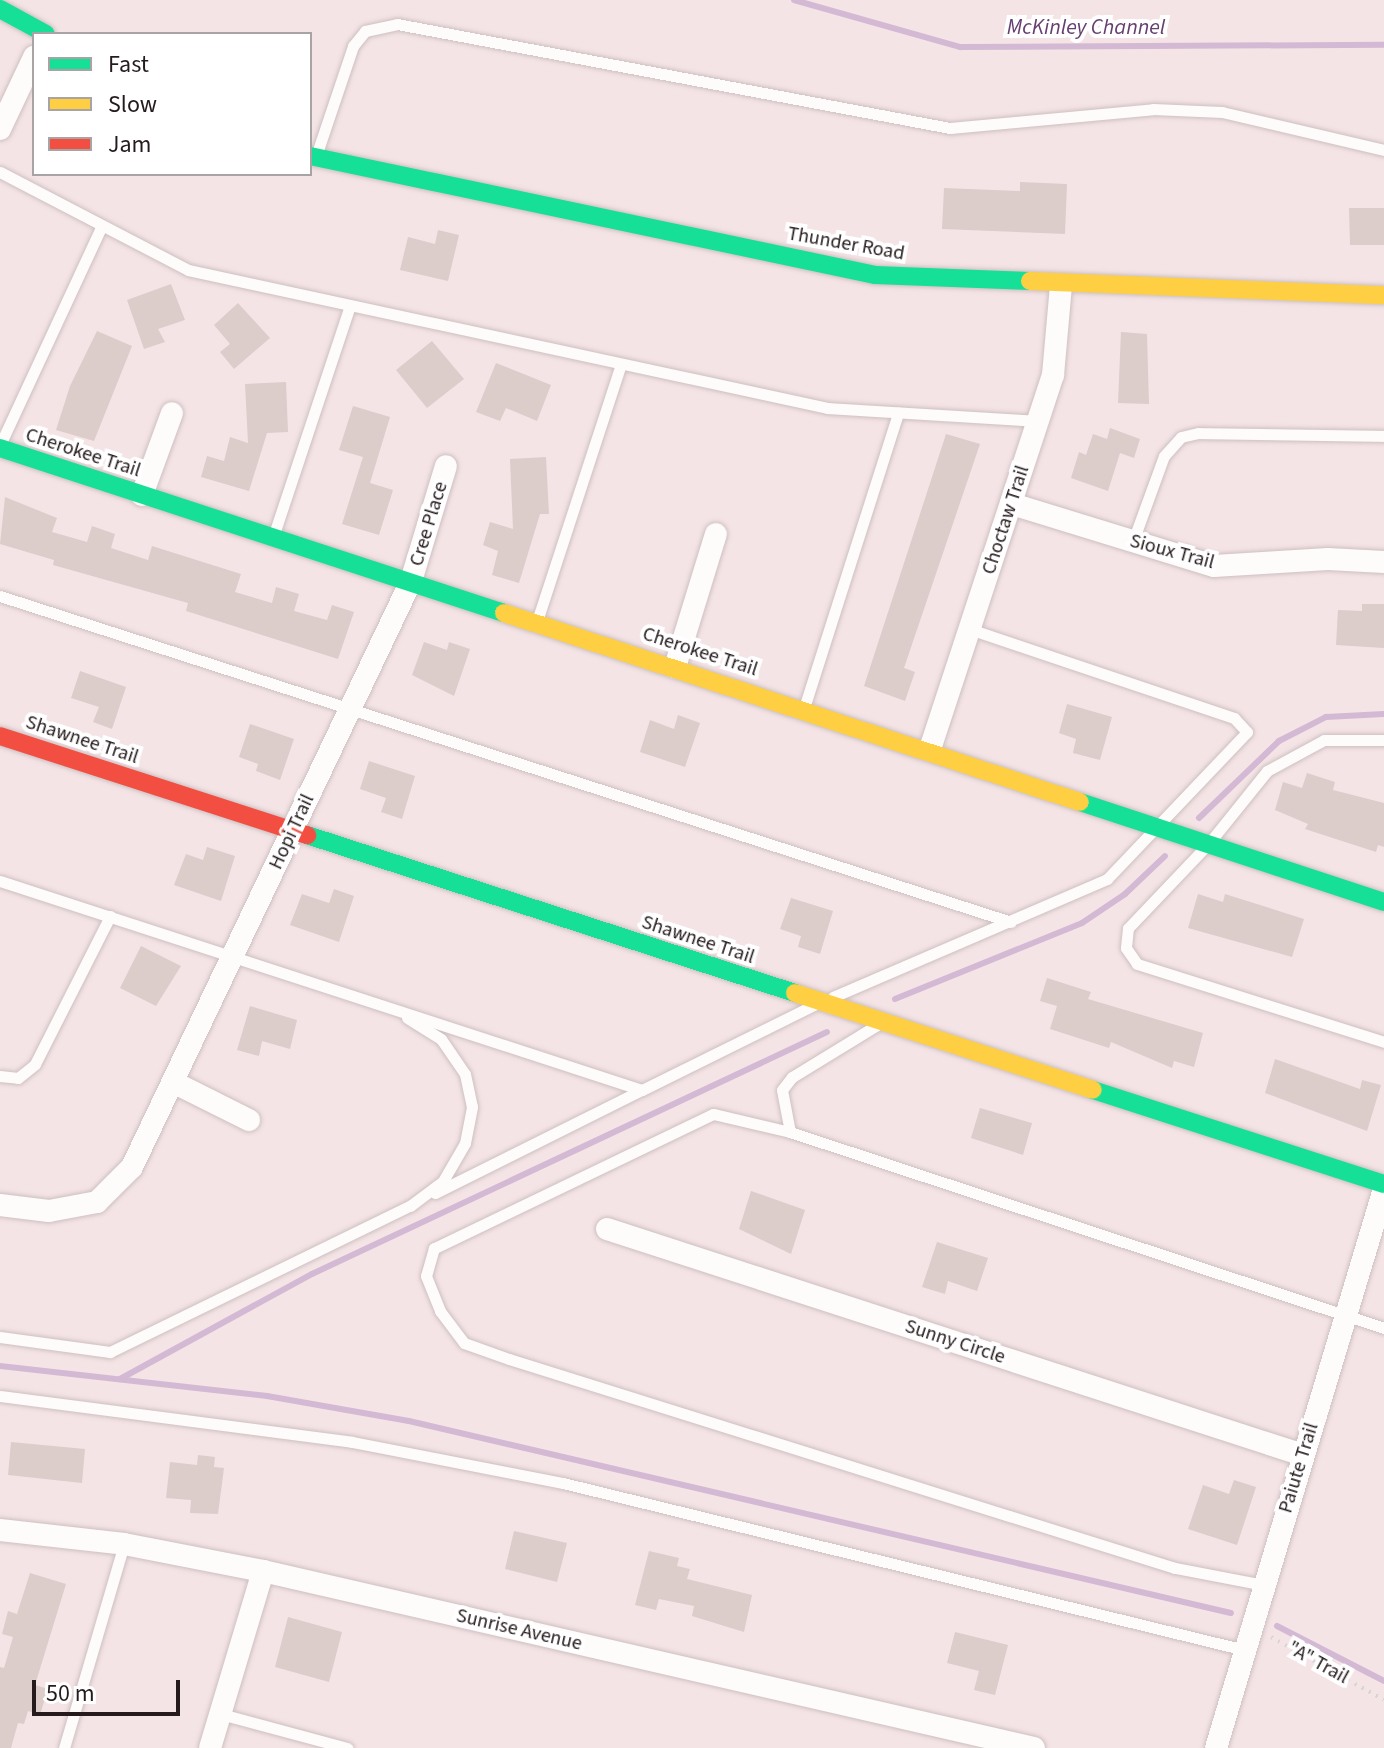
<!DOCTYPE html>
<html>
<head>
<meta charset="utf-8">
<style>
	body { margin:0 }
	#map { position:relative; width:1384px; height:1748px; overflow:hidden; background:#f5e4e6; font-family:"Source Sans 3",sans-serif }
	div>[style] { position:absolute }
	[style*='--x'] { left:calc(var(--x)*1px); top:calc(var(--y)*1px); width:calc(var(--w)*1px); rotate:calc(var(--a)*1deg) }
	.stream>* { height:6px; margin:-3px; padding:0 3px; transform-origin:3px; border-radius:3px; background:#d3b9d4 }
	.building>* { inset:0; background:#dcccca }
	.path>* { height:4px; margin-top:-2px; transform-origin:0; background:repeating-linear-gradient(90deg,#dad5d5 0 2px,transparent 0 8px) }
	.roads { filter:drop-shadow(0 0 2px #cdc0c1) drop-shadow(0 0 2px #cdc0c1) }
	.lane>* { height:11px; margin:-5.5px; padding:0 5.5px; transform-origin:5.5px; border-radius:5.5px; background:#fefbfb }
	.street>* { height:22px; margin:-11px; padding:0 11px; transform-origin:11px; border-radius:11px; background:#fefbfb }
	.fast>* { height:18px; margin:-9px; padding:0 9px; transform-origin:9px; border-radius:9px; background:#16e098 }
	.slow>* { height:18px; margin:-9px; padding:0 9px; transform-origin:9px; border-radius:9px; background:#ffcf43 }
	.jam>* { height:18px; margin:-9px; padding:0 9px; transform-origin:9px; border-radius:9px; background:#f24e42 }
	span { translate:-50% -50%; white-space:nowrap; text-align:center; line-height:1.15; -webkit-text-stroke:8px #fff; paint-order:stroke }
	.street-label { font-size:20px; color:#251b1c }
	.water-label { font-size:22px; color:#663f71; font-style:italic }
	.legend { position:absolute; left:32px; top:32px; width:280px; height:144px; box-sizing:border-box; background:#fff; border:2px solid #a8a4a4; margin:0; padding:10px 14px; list-style:none; font-size:24px; color:#251b1c }
	.legend li { display:flex; align-items:center; gap:16px; height:40px }
	.legend b { width:40px; border:2px solid #a8a4a4 }
	.scale { position:absolute; left:32px; top:1680px; width:148px; height:36px; box-sizing:border-box; border:4px solid #251b1c; border-top:0; padding-left:10px; font-size:24px; line-height:28px; white-space:nowrap; color:#251b1c; -webkit-text-stroke:6px #fff; paint-order:stroke }
</style>
</head>
<body>
<div id="map">
	<div class="stream">
		<div style="--x:794;--y:0;--w:173;--a:15.8"></div>
		<div style="--x:960;--y:47;--w:424;--a:-0.3"></div>
		<div style="--x:1199;--y:818;--w:111;--a:-43.9"></div>
		<div style="--x:1279;--y:741;--w:53;--a:-27.1"></div>
		<div style="--x:1326;--y:717;--w:58;--a:-3"></div>
		<div style="--x:895;--y:999;--w:202;--a:-22.1"></div>
		<div style="--x:1082;--y:923;--w:52;--a:-34"></div>
		<div style="--x:1125;--y:894;--w:55;--a:-43.5"></div>
		<div style="--x:0;--y:1366;--w:269;--a:6.4"></div>
		<div style="--x:267;--y:1396;--w:144;--a:10"></div>
		<div style="--x:409;--y:1421;--w:844;--a:13.15"></div>
		<div style="--x:120;--y:1379;--w:219;--a:-28.7"></div>
		<div style="--x:312;--y:1274;--w:569;--a:-25.17"></div>
		<div style="--x:1277;--y:1626;--w:120;--a:27.2"></div>
	</div>
	<div class="building">
		<div style="clip-path:polygon(1020px 182px,1067px 184px,1065px 234px,942px 229px,944px 188px,1020px 191px)"></div>
		<div style="clip-path:polygon(1349px 208px,1384px 208px,1384px 245px,1350px 245px)"></div>
		<div style="clip-path:polygon(438px 230px,459px 235px,448px 281px,400px 270px,408px 237px,435px 244px)"></div>
		<div style="clip-path:polygon(171px 284px,185px 320px,158px 329px,165px 342px,144px 349px,127px 300px)"></div>
		<div style="clip-path:polygon(238px 303px,270px 338px,234px 369px,220px 352px,230px 344px,214px 325px)"></div>
		<div style="clip-path:polygon(97px 331px,132px 346px,94px 441px,56px 430px,70px 386px)"></div>
		<div style="clip-path:polygon(1121px 332px,1147px 334px,1149px 404px,1118px 403px)"></div>
		<div style="clip-path:polygon(432px 341px,464px 379px,427px 408px,396px 370px)"></div>
		<div style="clip-path:polygon(496px 363px,551px 385px,537px 421px,506px 408px,500px 421px,476px 412px)"></div>
		<div style="clip-path:polygon(286px 382px,288px 432px,267px 433px,249px 491px,201px 477px,207px 456px,224px 461px,230px 437px,248px 443px,245px 384px)"></div>
		<div style="clip-path:polygon(353px 406px,390px 417px,370px 483px,393px 490px,379px 535px,342px 524px,363px 457px,339px 450px)"></div>
		<div style="clip-path:polygon(1110px 428px,1140px 439px,1134px 458px,1120px 453px,1108px 491px,1071px 478px,1079px 452px,1086px 455px,1093px 434px,1107px 439px)"></div>
		<div style="clip-path:polygon(946px 434px,980px 444px,904px 668px,915px 672px,905px 701px,864px 686px)"></div>
		<div style="clip-path:polygon(546px 457px,549px 514px,540px 514px,519px 583px,492px 575px,498px 551px,483px 545px,490px 522px,513px 529px,510px 459px)"></div>
		<div style="clip-path:polygon(5px 497px,57px 518px,52px 532px,87px 542px,92px 526px,115px 534px,111px 548px,148px 560px,152px 546px,241px 574px,235px 592px,272px 603px,276px 587px,299px 594px,294px 611px,327px 620px,332px 605px,354px 612px,338px 659px,186px 611px,188px 603px,53px 565px,54px 560px,0 544px)"></div>
		<div style="clip-path:polygon(1362px 604px,1384px 604px,1384px 648px,1336px 645px,1338px 610px,1362px 611px)"></div>
		<div style="clip-path:polygon(424px 642px,447px 650px,449px 642px,470px 649px,454px 696px,412px 675px)"></div>
		<div style="clip-path:polygon(80px 671px,126px 687px,112px 729px,93px 722px,99px 707px,71px 698px)"></div>
		<div style="clip-path:polygon(1067px 704px,1112px 717px,1100px 760px,1073px 753px,1076px 739px,1059px 733px)"></div>
		<div style="clip-path:polygon(678px 715px,700px 723px,685px 767px,640px 752px,650px 720px,674px 729px)"></div>
		<div style="clip-path:polygon(250px 724px,294px 739px,280px 780px,256px 771px,258px 764px,239px 757px)"></div>
		<div style="clip-path:polygon(369px 761px,415px 776px,402px 819px,381px 812px,386px 798px,360px 789px)"></div>
		<div style="clip-path:polygon(1307px 773px,1335px 782px,1333px 790px,1384px 803px,1384px 847px,1378px 845px,1376px 852px,1305px 829px,1308px 824px,1275px 810px,1283px 782px,1302px 788px)"></div>
		<div style="clip-path:polygon(207px 847px,235px 856px,221px 901px,174px 885px,186px 854px,203px 860px)"></div>
		<div style="clip-path:polygon(334px 889px,354px 896px,339px 942px,290px 925px,302px 894px,329px 903px)"></div>
		<div style="clip-path:polygon(1198px 894px,1223px 902px,1225px 894px,1304px 919px,1292px 957px,1188px 928px)"></div>
		<div style="clip-path:polygon(791px 898px,833px 911px,820px 954px,798px 947px,801px 936px,780px 929px)"></div>
		<div style="clip-path:polygon(141px 946px,181px 966px,156px 1006px,120px 988px)"></div>
		<div style="clip-path:polygon(1047px 978px,1091px 992px,1088px 999px,1203px 1033px,1194px 1067px,1174px 1061px,1172px 1068px,1111px 1042px,1109px 1048px,1050px 1029px,1057px 1006px,1040px 1001px)"></div>
		<div style="clip-path:polygon(250px 1006px,297px 1020px,290px 1049px,262px 1041px,259px 1056px,237px 1050px)"></div>
		<div style="clip-path:polygon(1275px 1059px,1360px 1089px,1362px 1080px,1381px 1085px,1367px 1131px,1265px 1093px)"></div>
		<div style="clip-path:polygon(980px 1108px,1032px 1123px,1023px 1155px,971px 1138px)"></div>
		<div style="clip-path:polygon(751px 1191px,805px 1210px,791px 1254px,739px 1229px)"></div>
		<div style="clip-path:polygon(937px 1242px,988px 1258px,977px 1291px,948px 1281px,945px 1294px,922px 1287px)"></div>
		<div style="clip-path:polygon(11px 1442px,85px 1449px,82px 1483px,8px 1475px)"></div>
		<div style="clip-path:polygon(198px 1455px,215px 1457px,214px 1467px,224px 1468px,218px 1514px,190px 1513px,191px 1500px,166px 1498px,170px 1462px,197px 1465px)"></div>
		<div style="clip-path:polygon(1234px 1480px,1256px 1487px,1237px 1545px,1188px 1529px,1203px 1485px,1229px 1494px)"></div>
		<div style="clip-path:polygon(514px 1531px,567px 1543px,557px 1582px,505px 1569px)"></div>
		<div style="clip-path:polygon(649px 1551px,679px 1558px,677px 1566px,690px 1569px,687px 1579px,752px 1595px,744px 1632px,692px 1616px,694px 1606px,659px 1599px,656px 1610px,635px 1605px)"></div>
		<div style="clip-path:polygon(30px 1573px,66px 1584px,35px 1685px,48px 1689px,40px 1715px,28px 1711px,24px 1724px,18px 1723px,11px 1748px,0 1748px,0 1667px,4px 1668px,13px 1637px,2px 1634px,8px 1611px,17px 1614px)"></div>
		<div style="clip-path:polygon(288px 1617px,342px 1632px,329px 1682px,275px 1667px)"></div>
		<div style="clip-path:polygon(955px 1632px,1008px 1645px,995px 1695px,974px 1690px,979px 1671px,947px 1663px)"></div>
	</div>
	<div class="path">
		<div style="--x:1271;--y:1637;--w:129;--a:29.1"></div>
	</div>
	<div class="roads">
		<div class="lane">
			<div style="--x:317;--y:153;--w:113;--a:-71.4"></div>
			<div style="--x:353;--y:46;--w:19;--a:-51"></div>
			<div style="--x:365;--y:31;--w:33;--a:-12"></div>
			<div style="--x:397;--y:24;--w:563;--a:10.65"></div>
			<div style="--x:950;--y:128;--w:204;--a:-5.3"></div>
			<div style="--x:1153;--y:109;--w:69;--a:2.5"></div>
			<div style="--x:1222;--y:112;--w:166;--a:13.2"></div>
			<div style="--x:0;--y:172;--w:212;--a:27.5"></div>
			<div style="--x:188;--y:270;--w:655;--a:12.17"></div>
			<div style="--x:828;--y:408;--w:210;--a:3.5"></div>
			<div style="--x:0;--y:445;--w:240;--a:-65.1"></div>
			<div style="--x:273;--y:537;--w:241;--a:-71.6"></div>
			<div style="--x:1133;--y:541;--w:90;--a:-70"></div>
			<div style="--x:1164;--y:456;--w:25;--a:-48"></div>
			<div style="--x:1181;--y:437;--w:18;--a:-13"></div>
			<div style="--x:1199;--y:433;--w:185;--a:0.9"></div>
			<div style="--x:0;--y:596;--w:1062;--a:17.87"></div>
			<div style="--x:537;--y:621;--w:270;--a:-71.9"></div>
			<div style="--x:804;--y:708;--w:310;--a:-72.3"></div>
			<div style="--x:1384;--y:740;--w:60;--a:180"></div>
			<div style="--x:1324;--y:740;--w:65;--a:151.5"></div>
			<div style="--x:1267;--y:771;--w:91;--a:128.8"></div>
			<div style="--x:1210;--y:842;--w:119;--a:133.6"></div>
			<div style="--x:1128;--y:928;--w:20;--a:96"></div>
			<div style="--x:1126;--y:948;--w:19;--a:55"></div>
			<div style="--x:1137;--y:964;--w:259;--a:17.5"></div>
			<div style="--x:0;--y:881;--w:675;--a:18.03"></div>
			<div style="--x:642;--y:1090;--w:192;--a:-26.3"></div>
			<div style="--x:833;--y:997;--w:298;--a:-23.3"></div>
			<div style="--x:1107;--y:879;--w:203;--a:-46.4"></div>
			<div style="--x:1247;--y:732;--w:19;--a:-133"></div>
			<div style="--x:1234;--y:718;--w:279;--a:-161.4"></div>
			<div style="--x:877;--y:1025;--w:100;--a:148.5"></div>
			<div style="--x:792;--y:1077;--w:16;--a:128"></div>
			<div style="--x:782;--y:1090;--w:43;--a:79.2"></div>
			<div style="--x:790;--y:1132;--w:626;--a:18.26"></div>
			<div style="--x:0;--y:1076;--w:18;--a:6"></div>
			<div style="--x:18;--y:1078;--w:22;--a:-39"></div>
			<div style="--x:35;--y:1064;--w:166;--a:-63.1"></div>
			<div style="--x:790;--y:1132;--w:79;--a:-166.8"></div>
			<div style="--x:713;--y:1114;--w:310;--a:154.3"></div>
			<div style="--x:434;--y:1248;--w:29;--a:106"></div>
			<div style="--x:426;--y:1276;--w:38;--a:68"></div>
			<div style="--x:440;--y:1311;--w:40;--a:53"></div>
			<div style="--x:464;--y:1343;--w:48;--a:19.6"></div>
			<div style="--x:509;--y:1359;--w:698;--a:17.42"></div>
			<div style="--x:1175;--y:1568;--w:91;--a:10.8"></div>
			<div style="--x:435;--y:1193;--w:231;--a:-26.5"></div>
			<div style="--x:0;--y:1337;--w:111;--a:7.8"></div>
			<div style="--x:110;--y:1352;--w:334;--a:-26"></div>
			<div style="--x:410;--y:1206;--w:41;--a:-37.1"></div>
			<div style="--x:443;--y:1181;--w:44;--a:-59.9"></div>
			<div style="--x:465;--y:1143;--w:37;--a:-79"></div>
			<div style="--x:472;--y:1107;--w:34;--a:-102"></div>
			<div style="--x:465;--y:1074;--w:42;--a:-124.4"></div>
			<div style="--x:441;--y:1039;--w:40;--a:-148"></div>
			<div style="--x:0;--y:1396;--w:355;--a:7.4"></div>
			<div style="--x:352;--y:1442;--w:215;--a:11"></div>
			<div style="--x:563;--y:1483;--w:702;--a:13.76"></div>
			<div style="--x:221;--y:1714;--w:131;--a:15.1"></div>
			<div style="--x:64;--y:1748;--w:213;--a:-73.6"></div>
		</div>
		<div class="street">
			<div style="--x:0;--y:129;--w:80;--a:-64.7"></div>
			<div style="--x:142;--y:495;--w:87;--a:-69.9"></div>
			<div style="--x:1012;--y:504;--w:211;--a:17.1"></div>
			<div style="--x:1214;--y:566;--w:114;--a:-3.5"></div>
			<div style="--x:1328;--y:559;--w:56;--a:3.1"></div>
			<div style="--x:675;--y:667;--w:139;--a:-72.9"></div>
			<div style="--x:930;--y:749;--w:394;--a:-71.8"></div>
			<div style="--x:1053;--y:375;--w:89;--a:-84.9"></div>
			<div style="--x:173;--y:1082;--w:85;--a:26.6"></div>
			<div style="--x:0;--y:1205;--w:49;--a:7"></div>
			<div style="--x:49;--y:1211;--w:49;--a:-10.6"></div>
			<div style="--x:97;--y:1202;--w:49;--a:-45"></div>
			<div style="--x:132;--y:1167;--w:649;--a:-64.54"></div>
			<div style="--x:411;--y:581;--w:120;--a:-73.1"></div>
			<div style="--x:607;--y:1229;--w:732;--a:17.99"></div>
			<div style="--x:0;--y:1530;--w:125;--a:6.4"></div>
			<div style="--x:124;--y:1544;--w:142;--a:11"></div>
			<div style="--x:263;--y:1571;--w:791;--a:12.93"></div>
			<div style="--x:210;--y:1748;--w:185;--a:-73.3"></div>
			<div style="--x:1216;--y:1748;--w:584;--a:-73.27"></div>
		</div>
		<div class="fast">
			<div style="--x:0;--y:9;--w:52;--a:28.5"></div>
			<div style="--x:310;--y:156;--w:577;--a:11.89"></div>
			<div style="--x:875;--y:275;--w:155;--a:2.2"></div>
			<div style="--x:0;--y:448;--w:530;--a:18.13"></div>
			<div style="--x:1080;--y:802;--w:320;--a:18.2"></div>
			<div style="--x:307;--y:835;--w:513;--a:17.94"></div>
			<div style="--x:1093;--y:1090;--w:306;--a:17.9"></div>
		</div>
		<div class="slow">
			<div style="--x:1030;--y:281;--w:354;--a:2.3"></div>
			<div style="--x:504;--y:613;--w:606;--a:18.17"></div>
			<div style="--x:795;--y:993;--w:313;--a:18"></div>
		</div>
		<div class="jam">
			<div style="--x:0;--y:736;--w:323;--a:17.9"></div>
		</div>
	</div>
	<div class="street-label">
		<span style="left:846px;top:244px;rotate:10deg">Thunder Road</span>
		<span style="left:83px;top:453px;rotate:18deg">Cherokee Trail</span>
		<span style="left:1006px;top:520px;rotate:-72deg">Choctaw Trail</span>
		<span style="left:429px;top:524px;rotate:-73deg">Cree Place</span>
		<span style="left:1172px;top:552px;rotate:15deg">Sioux Trail</span>
		<span style="left:700px;top:652px;rotate:18deg">Cherokee Trail</span>
		<span style="left:82px;top:740px;rotate:18deg">Shawnee Trail</span>
		<span style="left:292px;top:832px;rotate:-65deg">Hopi Trail</span>
		<span style="left:698px;top:940px;rotate:18deg">Shawnee Trail</span>
		<span style="left:955px;top:1342px;rotate:18deg">Sunny Circle</span>
		<span style="left:1299px;top:1468px;rotate:-73deg">Paiute Trail</span>
		<span style="left:519px;top:1630px;rotate:13deg">Sunrise Avenue</span>
		<span style="left:1318px;top:1663px;rotate:29deg">"A" Trail</span>
	</div>
	<div class="water-label">
		<span style="left:1086px;top:28px">McKinley Channel</span>
	</div>
	<ul class="legend">
	<li><b style="height:10px;background:#16e098"></b>Fast</li>
	<li><b style="height:10px;background:#ffcf43"></b>Slow</li>
	<li><b style="height:10px;background:#f24e42"></b>Jam</li>
	</ul>
	<div class="scale">50 m</div>
</div>
</body>
</html>
